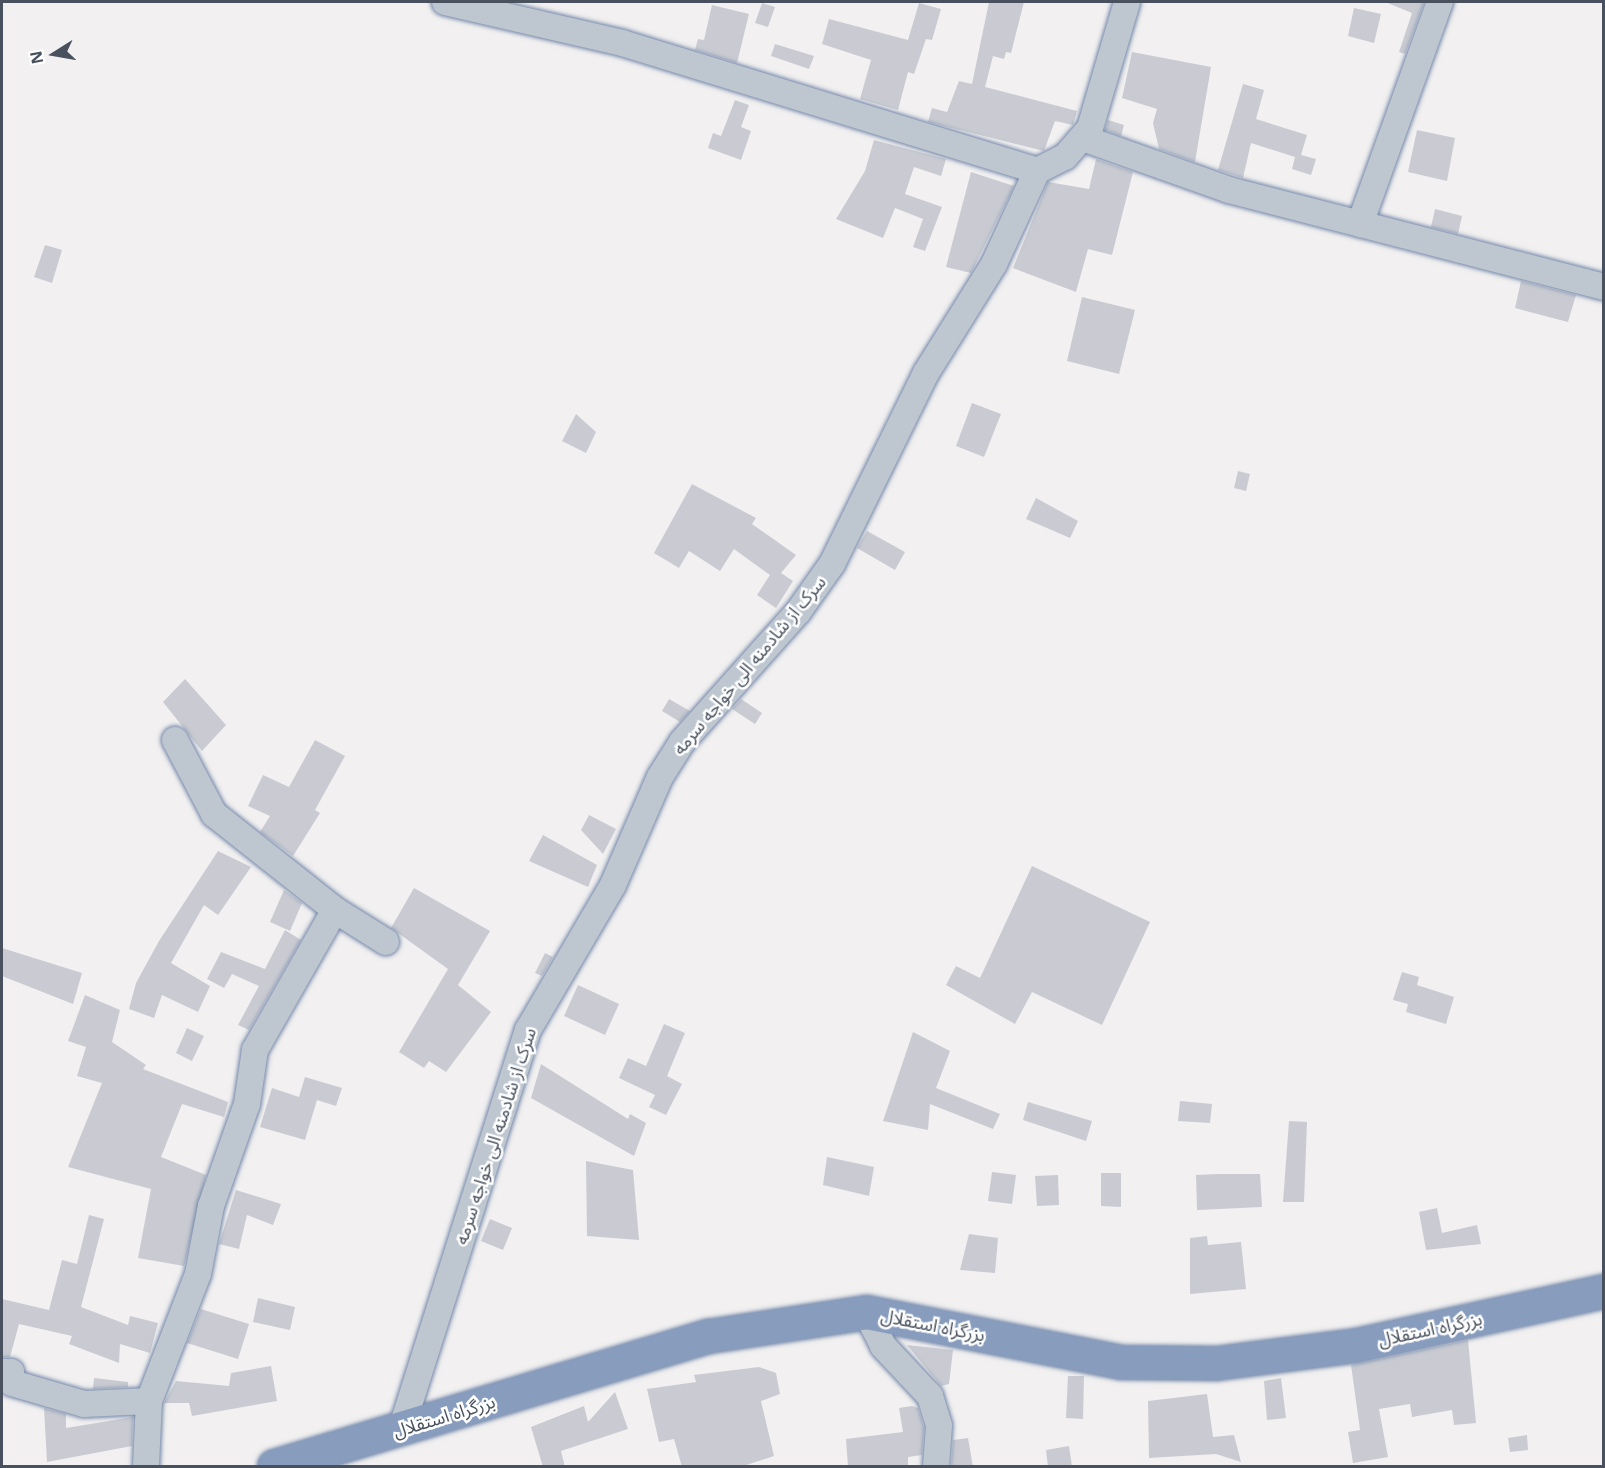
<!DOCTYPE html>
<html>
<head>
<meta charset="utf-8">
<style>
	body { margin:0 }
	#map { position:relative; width:1605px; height:1468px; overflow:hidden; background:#f2f0f0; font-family:"Noto Sans","Noto Sans Arabic",sans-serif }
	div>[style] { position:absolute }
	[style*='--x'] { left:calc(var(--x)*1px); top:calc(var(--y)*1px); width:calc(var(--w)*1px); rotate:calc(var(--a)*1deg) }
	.building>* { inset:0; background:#cacbd2 }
	.roads { filter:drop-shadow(0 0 2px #7388aa) drop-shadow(0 0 2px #7388aa) }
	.minor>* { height:26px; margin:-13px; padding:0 13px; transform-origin:13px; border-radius:13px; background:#bec6cf }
	.highway>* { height:33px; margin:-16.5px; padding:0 16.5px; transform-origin:16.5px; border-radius:16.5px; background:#889dbe }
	span { translate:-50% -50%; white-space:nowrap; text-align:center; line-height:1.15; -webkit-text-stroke:5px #fff; paint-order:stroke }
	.street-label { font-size:18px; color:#48515d }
	.frame { position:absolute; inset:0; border:3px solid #48515d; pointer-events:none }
	.north { position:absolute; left:24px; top:24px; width:60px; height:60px; -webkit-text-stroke:4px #fff; paint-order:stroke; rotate:259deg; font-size:16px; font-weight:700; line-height:24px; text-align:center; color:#48515d }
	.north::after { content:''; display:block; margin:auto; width:21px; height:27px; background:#48515d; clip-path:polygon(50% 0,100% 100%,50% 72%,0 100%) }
</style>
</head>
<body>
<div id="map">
	<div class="building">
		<div style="clip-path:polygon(989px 2px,1024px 2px,1011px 53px,1006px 52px,1004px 59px,993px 56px,985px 87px,1077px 111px,1073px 125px,1055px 121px,1044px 151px,928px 122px,932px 108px,947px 112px,959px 81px,972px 84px)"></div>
		<div style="clip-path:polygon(1385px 2px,1424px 3px,1405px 54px,1399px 52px,1412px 13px)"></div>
		<div style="clip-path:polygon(762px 3px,775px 7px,768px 27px,755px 23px)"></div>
		<div style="clip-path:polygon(919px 3px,941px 9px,932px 40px,926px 39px,914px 74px,908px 72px,898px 110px,860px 99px,871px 60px,822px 44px,829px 19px,908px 40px)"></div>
		<div style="clip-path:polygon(712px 5px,749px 14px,737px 63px,695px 50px,698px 39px,704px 40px)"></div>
		<div style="clip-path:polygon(1354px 8px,1381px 14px,1374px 43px,1348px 36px)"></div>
		<div style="clip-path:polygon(775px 44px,814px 56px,809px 69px,771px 56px)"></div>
		<div style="clip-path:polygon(1132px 52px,1211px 67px,1195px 162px,1159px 149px,1153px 123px,1157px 109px,1122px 98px)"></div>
		<div style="clip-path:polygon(1243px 84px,1264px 90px,1256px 119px,1307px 135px,1301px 155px,1316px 159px,1311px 175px,1292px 169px,1295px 157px,1251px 143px,1243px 178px,1218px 170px)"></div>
		<div style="clip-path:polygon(735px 100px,749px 105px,741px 127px,751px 131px,741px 160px,708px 148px,713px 133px,721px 136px)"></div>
		<div style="clip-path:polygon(1108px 120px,1124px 125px,1121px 136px,1105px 130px)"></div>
		<div style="clip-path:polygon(1417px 130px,1455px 138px,1447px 181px,1408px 172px)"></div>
		<div style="clip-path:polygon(874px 140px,946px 159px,941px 176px,914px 167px,905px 194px,942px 207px,925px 251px,913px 247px,923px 219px,895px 208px,883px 238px,836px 219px,865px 171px)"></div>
		<div style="clip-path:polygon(1096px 159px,1133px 172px,1112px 255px,1088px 249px,1076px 292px,1013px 268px,1048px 182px,1089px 189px)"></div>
		<div style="clip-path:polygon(971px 172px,1014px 186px,971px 273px,946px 267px)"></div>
		<div style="clip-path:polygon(1435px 209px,1462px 216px,1458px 234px,1431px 227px)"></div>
		<div style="clip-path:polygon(45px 245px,62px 250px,52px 283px,34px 277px)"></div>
		<div style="clip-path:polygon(1521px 281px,1576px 295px,1568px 322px,1515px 308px)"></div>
		<div style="clip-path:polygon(1082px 297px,1135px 310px,1119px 374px,1067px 361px)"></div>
		<div style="clip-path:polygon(972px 403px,1001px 414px,984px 457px,956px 446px)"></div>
		<div style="clip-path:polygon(576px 414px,596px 432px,586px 453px,562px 441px)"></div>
		<div style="clip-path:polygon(1238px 471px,1250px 474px,1246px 491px,1234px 488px)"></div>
		<div style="clip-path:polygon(692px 484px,756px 518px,752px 524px,796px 555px,781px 573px,793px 581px,776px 608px,757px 595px,770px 575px,734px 549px,720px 571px,689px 551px,679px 568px,654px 553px)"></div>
		<div style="clip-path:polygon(1036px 498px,1078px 521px,1070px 538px,1026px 519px)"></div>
		<div style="clip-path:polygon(867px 531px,905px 552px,895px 570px,857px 548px)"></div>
		<div style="clip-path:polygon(185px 679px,226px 725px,202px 751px,163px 702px)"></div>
		<div style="clip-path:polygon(669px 699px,690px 711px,680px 722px,662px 711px)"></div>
		<div style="clip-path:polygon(741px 699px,762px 713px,755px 724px,732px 709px)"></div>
		<div style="clip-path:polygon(315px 740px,345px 756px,315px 810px,320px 813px,293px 856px,260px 832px,270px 816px,248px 806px,263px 775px,289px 787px)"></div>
		<div style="clip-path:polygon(589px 815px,616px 829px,603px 854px,581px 830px)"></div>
		<div style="clip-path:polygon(543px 835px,597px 865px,588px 887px,529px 861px)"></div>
		<div style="clip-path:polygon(218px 851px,251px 867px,218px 915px,204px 905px,171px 963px,210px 986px,198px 1012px,162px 995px,154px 1018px,129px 1009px,136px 983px,159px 941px)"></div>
		<div style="clip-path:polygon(1032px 866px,1150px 922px,1102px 1025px,1032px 992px,1015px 1024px,946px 985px,956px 966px,980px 978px)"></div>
		<div style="clip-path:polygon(414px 888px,490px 931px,458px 985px,491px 1012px,446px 1072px,429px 1061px,424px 1068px,399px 1052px,448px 969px,391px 928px)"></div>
		<div style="clip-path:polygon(284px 890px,302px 903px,290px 931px,270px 922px)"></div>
		<div style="clip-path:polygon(285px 930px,301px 940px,249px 1030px,238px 1025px,259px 986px,232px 974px,224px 988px,207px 979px,221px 952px,265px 969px)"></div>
		<div style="clip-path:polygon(2px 948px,82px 973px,73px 1004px,2px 976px)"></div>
		<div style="clip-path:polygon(545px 953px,553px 957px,542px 976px,535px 973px)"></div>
		<div style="clip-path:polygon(1402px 972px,1419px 977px,1417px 985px,1454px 997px,1446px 1024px,1406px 1012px,1408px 1004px,1393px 1000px)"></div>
		<div style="clip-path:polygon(578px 985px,619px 1004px,605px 1035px,564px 1016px)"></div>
		<div style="clip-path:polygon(85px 995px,120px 1010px,112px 1042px,146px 1065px,143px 1069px,228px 1102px,224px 1117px,182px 1104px,161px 1157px,206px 1175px,184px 1266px,138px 1258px,151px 1189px,68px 1167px,102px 1083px,77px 1076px,86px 1047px,68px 1041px)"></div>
		<div style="clip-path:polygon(664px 1024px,685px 1033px,667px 1076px,682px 1084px,666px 1115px,649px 1107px,655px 1095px,619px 1078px,628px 1058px,646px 1066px)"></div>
		<div style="clip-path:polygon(187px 1028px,204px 1036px,192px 1061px,176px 1053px)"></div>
		<div style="clip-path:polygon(913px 1032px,950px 1051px,936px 1088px,1000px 1114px,993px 1129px,930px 1104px,928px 1130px,883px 1121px)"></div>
		<div style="clip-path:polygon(541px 1064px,628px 1119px,630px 1114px,646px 1123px,634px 1156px,531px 1098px)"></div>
		<div style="clip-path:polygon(305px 1077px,342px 1088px,336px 1106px,317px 1100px,305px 1140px,260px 1127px,272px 1088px,299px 1097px)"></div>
		<div style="clip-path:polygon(1180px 1101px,1212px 1104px,1210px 1123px,1178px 1121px)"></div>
		<div style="clip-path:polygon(1028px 1102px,1092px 1121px,1086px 1141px,1023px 1120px)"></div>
		<div style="clip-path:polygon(1289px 1121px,1307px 1122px,1304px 1202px,1283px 1202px)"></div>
		<div style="clip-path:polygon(827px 1157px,874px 1167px,869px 1196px,823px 1185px)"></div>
		<div style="clip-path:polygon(586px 1161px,633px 1170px,639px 1240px,587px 1236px)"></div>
		<div style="clip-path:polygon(992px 1172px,1016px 1175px,1012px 1204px,988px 1201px)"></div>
		<div style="clip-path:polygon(1101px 1173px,1121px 1173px,1121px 1207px,1101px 1206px)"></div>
		<div style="clip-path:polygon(1218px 1174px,1260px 1174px,1262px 1207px,1197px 1210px,1196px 1175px)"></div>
		<div style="clip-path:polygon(1058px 1175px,1059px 1205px,1037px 1206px,1035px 1176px)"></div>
		<div style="clip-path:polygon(236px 1190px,281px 1204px,273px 1225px,247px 1215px,239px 1249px,219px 1244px)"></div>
		<div style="clip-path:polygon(1437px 1208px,1442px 1233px,1477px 1225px,1481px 1244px,1426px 1250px,1419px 1212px)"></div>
		<div style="clip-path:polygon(89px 1215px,104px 1219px,81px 1307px,128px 1325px,130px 1316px,158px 1323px,150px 1353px,120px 1344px,119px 1363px,69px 1344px,72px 1336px,19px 1324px,10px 1357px,2px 1357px,2px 1299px,49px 1310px,62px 1260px,77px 1264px)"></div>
		<div style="clip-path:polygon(490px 1219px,512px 1228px,503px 1250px,481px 1241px)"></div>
		<div style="clip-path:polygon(969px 1234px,998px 1238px,995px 1273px,960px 1270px)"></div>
		<div style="clip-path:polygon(1207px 1236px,1208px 1245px,1241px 1242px,1246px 1289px,1190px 1294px,1190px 1238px)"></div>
		<div style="clip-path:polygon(258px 1298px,295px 1307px,290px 1330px,253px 1322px)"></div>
		<div style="clip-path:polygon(201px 1309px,249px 1324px,238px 1359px,187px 1343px)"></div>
		<div style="clip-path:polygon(1468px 1340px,1476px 1423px,1454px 1425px,1452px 1410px,1412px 1417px,1410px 1404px,1379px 1409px,1388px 1457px,1353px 1463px,1348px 1432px,1360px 1430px,1351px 1365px)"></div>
		<div style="clip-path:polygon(907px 1345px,953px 1350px,949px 1384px,941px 1386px)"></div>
		<div style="clip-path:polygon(271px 1366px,277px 1401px,192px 1416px,189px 1403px,164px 1403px,176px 1381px,229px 1386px,231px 1373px)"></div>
		<div style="clip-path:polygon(759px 1367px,776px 1373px,780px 1394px,761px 1401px,774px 1456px,740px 1467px,682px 1467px,674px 1439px,659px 1442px,647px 1389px,696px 1382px,694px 1375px)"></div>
		<div style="clip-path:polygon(1068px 1376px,1084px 1376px,1083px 1419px,1066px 1418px)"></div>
		<div style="clip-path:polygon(94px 1378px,128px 1382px,128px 1387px,93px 1389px)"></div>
		<div style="clip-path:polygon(1281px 1378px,1286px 1418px,1267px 1420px,1264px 1381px)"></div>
		<div style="clip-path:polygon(615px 1392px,628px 1429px,561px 1451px,565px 1467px,543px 1467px,531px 1427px,584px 1406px,588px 1422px)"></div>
		<div style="clip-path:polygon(1207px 1394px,1213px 1437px,1234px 1435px,1241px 1462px,1216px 1454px,1149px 1458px,1148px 1401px)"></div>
		<div style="clip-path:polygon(912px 1406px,918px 1408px,924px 1428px,922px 1455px,908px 1457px,908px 1467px,848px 1467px,846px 1439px,903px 1432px,899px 1408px)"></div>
		<div style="clip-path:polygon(44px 1408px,66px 1414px,66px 1428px,133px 1417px,132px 1446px,47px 1462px)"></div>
		<div style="clip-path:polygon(1527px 1435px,1528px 1450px,1510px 1452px,1508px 1438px)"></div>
		<div style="clip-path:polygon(968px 1438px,973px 1467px,951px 1467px,953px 1440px)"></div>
		<div style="clip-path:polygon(1069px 1446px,1072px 1467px,1048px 1467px,1046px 1450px)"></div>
	</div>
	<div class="roads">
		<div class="minor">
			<div style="--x:445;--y:2;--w:182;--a:13"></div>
			<div style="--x:622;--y:43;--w:434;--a:17.1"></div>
			<div style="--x:1083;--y:138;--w:155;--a:19.6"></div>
			<div style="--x:1229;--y:190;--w:387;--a:14.5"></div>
			<div style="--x:1360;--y:224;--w:236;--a:-70.2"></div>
			<div style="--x:175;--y:740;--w:84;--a:62.2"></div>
			<div style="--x:214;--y:814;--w:154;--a:38.4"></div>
			<div style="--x:335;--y:910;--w:60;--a:32.1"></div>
			<div style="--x:866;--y:1312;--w:38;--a:63"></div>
			<div style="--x:883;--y:1346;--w:69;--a:46.8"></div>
			<div style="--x:930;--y:1396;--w:31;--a:73"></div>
			<div style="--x:939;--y:1426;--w:40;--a:94.3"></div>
			<div style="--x:2;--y:1372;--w:9;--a:0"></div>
			<div style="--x:11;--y:1372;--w:11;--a:85"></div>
			<div style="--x:12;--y:1383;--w:75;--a:16.3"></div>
			<div style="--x:84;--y:1404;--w:65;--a:-2.6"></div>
			<div style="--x:401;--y:1430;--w:420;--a:-72.4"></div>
			<div style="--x:528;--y:1030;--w:168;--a:-59.6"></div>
			<div style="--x:613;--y:885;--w:118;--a:-66.5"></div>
			<div style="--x:660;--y:777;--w:41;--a:-57.8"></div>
			<div style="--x:682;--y:742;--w:174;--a:-48.3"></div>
			<div style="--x:798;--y:612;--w:59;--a:-54.7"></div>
			<div style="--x:832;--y:564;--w:213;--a:-63.8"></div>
			<div style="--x:926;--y:373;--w:128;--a:-58"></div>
			<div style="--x:994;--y:264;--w:102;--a:-65.2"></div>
			<div style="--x:1037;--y:171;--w:31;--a:-27"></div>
			<div style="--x:1065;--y:157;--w:38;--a:-49"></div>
			<div style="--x:1090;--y:128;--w:131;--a:-73.6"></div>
			<div style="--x:146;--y:1466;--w:65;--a:-87.4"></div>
			<div style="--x:149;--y:1401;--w:136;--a:-68.9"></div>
			<div style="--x:198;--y:1274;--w:69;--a:-79.2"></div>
			<div style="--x:211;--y:1206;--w:108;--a:-70.6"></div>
			<div style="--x:247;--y:1104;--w:55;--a:-81.6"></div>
			<div style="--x:255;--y:1050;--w:161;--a:-60.3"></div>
		</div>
		<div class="highway">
			<div style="--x:274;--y:1466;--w:453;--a:-16.7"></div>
			<div style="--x:708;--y:1336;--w:160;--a:-8.6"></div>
			<div style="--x:866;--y:1312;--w:260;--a:11.1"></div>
			<div style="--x:1121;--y:1362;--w:95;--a:0.6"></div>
			<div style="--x:1216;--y:1363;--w:141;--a:-7.3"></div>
			<div style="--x:1356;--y:1345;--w:254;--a:-12.3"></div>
		</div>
	</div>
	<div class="street-label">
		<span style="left:749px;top:665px;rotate:-50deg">سرک از شادمنه الی خواجه سرمه</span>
		<span style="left:495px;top:1136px;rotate:-72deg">سرک از شادمنه الی خواجه سرمه</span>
		<span style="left:933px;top:1325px;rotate:11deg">بزرگراه استقلال</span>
		<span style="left:1430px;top:1329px;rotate:-12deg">بزرگراه استقلال</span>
		<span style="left:444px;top:1416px;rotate:-17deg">بزرگراه استقلال</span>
	</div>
	<div class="frame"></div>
	<div class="north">N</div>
</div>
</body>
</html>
